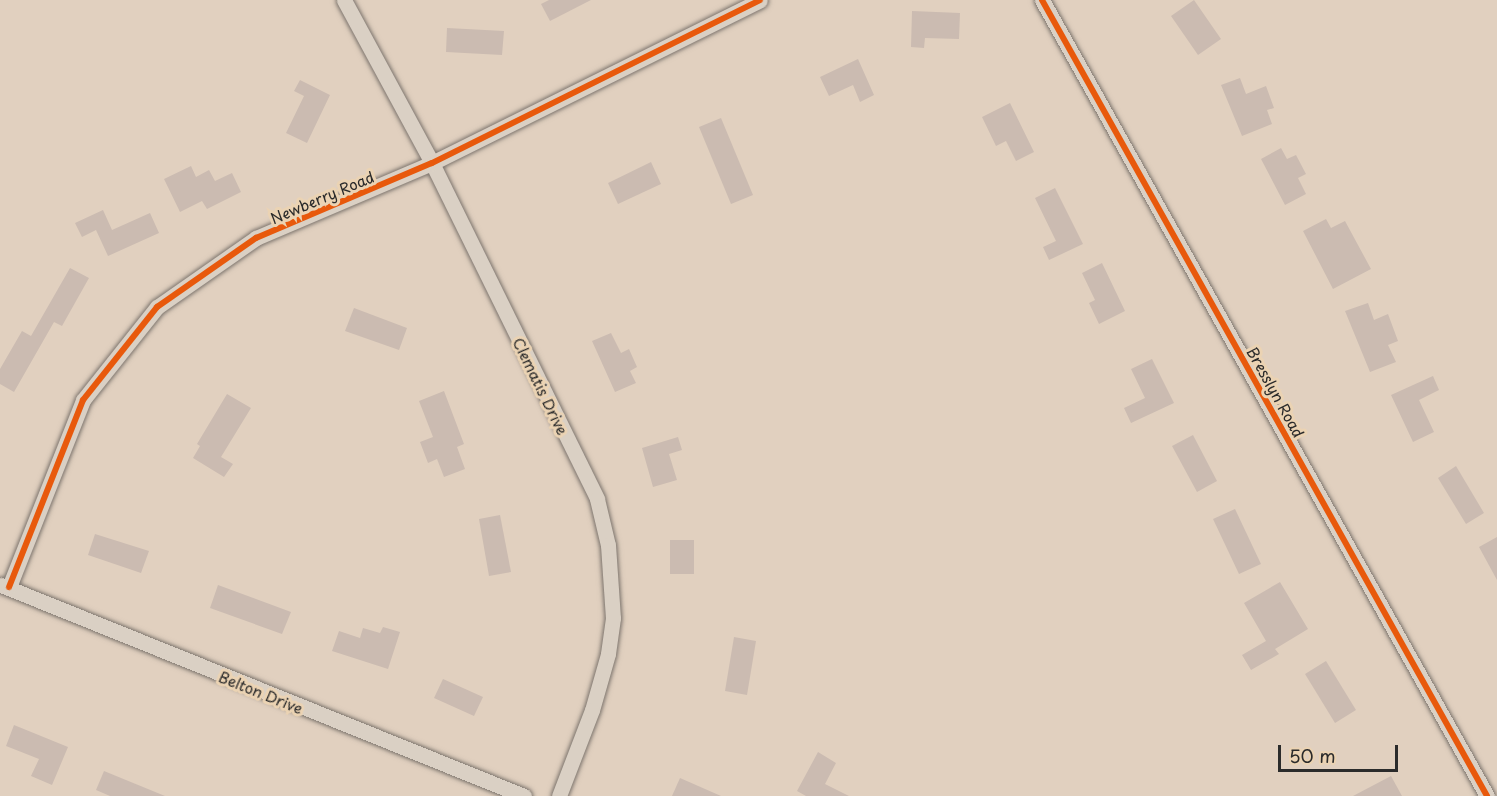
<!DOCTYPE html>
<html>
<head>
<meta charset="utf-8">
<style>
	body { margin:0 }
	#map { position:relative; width:1497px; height:796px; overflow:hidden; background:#e1d0bf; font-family:"Playpen Sans",sans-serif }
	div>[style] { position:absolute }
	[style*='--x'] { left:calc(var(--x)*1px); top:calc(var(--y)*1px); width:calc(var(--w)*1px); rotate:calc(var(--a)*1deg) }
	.building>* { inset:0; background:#cbbbb1 }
	.roads { filter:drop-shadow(0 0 2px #7d756e) drop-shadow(0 0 2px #7d756e) }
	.minor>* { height:15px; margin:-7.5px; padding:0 7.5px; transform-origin:7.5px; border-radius:7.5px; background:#dad0c4 }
	.cycleway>* { height:6px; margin:-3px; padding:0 3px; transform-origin:3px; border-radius:3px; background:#e8590c }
	span { translate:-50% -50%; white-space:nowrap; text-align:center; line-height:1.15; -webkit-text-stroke:6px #ebd3b3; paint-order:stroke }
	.street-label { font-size:15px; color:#2b2b2b }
	.scale { position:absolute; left:1278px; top:745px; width:120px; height:27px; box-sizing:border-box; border:3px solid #2b2b2b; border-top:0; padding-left:8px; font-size:18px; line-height:21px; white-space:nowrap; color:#2b2b2b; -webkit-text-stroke:4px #ebd3b3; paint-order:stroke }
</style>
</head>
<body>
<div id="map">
	<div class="building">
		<div style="clip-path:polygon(549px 0,591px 0,550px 21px,541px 4px)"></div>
		<div style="clip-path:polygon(1194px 0,1221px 39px,1198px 55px,1171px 16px)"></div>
		<div style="clip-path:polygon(912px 11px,960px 13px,959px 39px,925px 38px,924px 48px,911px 47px)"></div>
		<div style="clip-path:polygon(447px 28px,504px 31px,502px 55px,446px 52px)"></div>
		<div style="clip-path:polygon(858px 59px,874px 95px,860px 102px,853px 85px,829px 96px,820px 77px)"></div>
		<div style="clip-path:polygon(1240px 78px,1246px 94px,1266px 86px,1274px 108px,1267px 110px,1272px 124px,1242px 136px,1221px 85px)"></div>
		<div style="clip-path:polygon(300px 80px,330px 95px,307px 143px,286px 133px,304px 96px,294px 91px)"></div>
		<div style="clip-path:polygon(1010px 103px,1034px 152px,1016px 161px,1006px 141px,996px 146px,982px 117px)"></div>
		<div style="clip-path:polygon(721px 118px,753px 195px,731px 204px,699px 127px)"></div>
		<div style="clip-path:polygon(1281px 148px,1287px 159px,1296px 155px,1306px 174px,1298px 178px,1306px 194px,1285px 205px,1261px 159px)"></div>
		<div style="clip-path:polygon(651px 162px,661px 184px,618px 204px,608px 183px)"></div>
		<div style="clip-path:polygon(191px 166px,196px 177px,209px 170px,215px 181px,232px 173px,241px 192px,207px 209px,202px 201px,180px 212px,164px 179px)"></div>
		<div style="clip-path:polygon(1055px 188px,1083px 244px,1049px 260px,1043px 247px,1056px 241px,1035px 198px)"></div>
		<div style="clip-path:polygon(103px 210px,112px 230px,150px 213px,159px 233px,108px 256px,96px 230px,82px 237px,75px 223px)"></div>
		<div style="clip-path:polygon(1326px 219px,1331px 228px,1345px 221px,1371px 269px,1333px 289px,1303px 231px)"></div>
		<div style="clip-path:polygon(1102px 263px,1125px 311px,1099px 324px,1089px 303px,1095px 300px,1082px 273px)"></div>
		<div style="clip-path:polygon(70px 268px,89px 278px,62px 326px,54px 322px,14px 392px,0 384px,0 369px,22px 331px,31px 336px)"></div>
		<div style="clip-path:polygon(1368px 303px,1374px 320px,1388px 314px,1398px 341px,1388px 345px,1396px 362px,1370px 372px,1345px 311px)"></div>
		<div style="clip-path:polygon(354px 308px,407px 328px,399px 350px,345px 331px)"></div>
		<div style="clip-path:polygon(611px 333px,621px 353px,629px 349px,637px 367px,630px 371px,636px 383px,615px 392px,592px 341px)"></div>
		<div style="clip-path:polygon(1152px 359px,1174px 403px,1131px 423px,1124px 408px,1145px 398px,1131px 369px)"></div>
		<div style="clip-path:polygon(1433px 376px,1439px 390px,1419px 400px,1434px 432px,1413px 442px,1391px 395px)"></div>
		<div style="clip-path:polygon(444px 391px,464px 444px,457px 447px,465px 469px,444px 477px,437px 459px,428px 463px,420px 442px,433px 437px,419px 401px)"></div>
		<div style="clip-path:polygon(227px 394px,251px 408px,221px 457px,233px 464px,224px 477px,193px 458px,200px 446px,197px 444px)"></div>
		<div style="clip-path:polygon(1193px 435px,1217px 481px,1197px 492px,1172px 446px)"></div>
		<div style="clip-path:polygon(678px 437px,682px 450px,669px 454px,677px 480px,653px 487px,642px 448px)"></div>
		<div style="clip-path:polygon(1456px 466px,1484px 513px,1466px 524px,1438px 478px)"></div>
		<div style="clip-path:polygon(1235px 509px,1261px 564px,1239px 574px,1213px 519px)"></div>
		<div style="clip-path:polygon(500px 515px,511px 572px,489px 576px,479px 519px)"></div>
		<div style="clip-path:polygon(95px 534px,149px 551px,141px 573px,88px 555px)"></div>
		<div style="clip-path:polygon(1497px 537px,1497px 580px,1479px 547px)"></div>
		<div style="clip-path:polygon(670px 540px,694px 540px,694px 574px,670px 574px)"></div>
		<div style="clip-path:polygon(1280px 582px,1308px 629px,1275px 649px,1279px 654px,1251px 670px,1242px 655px,1266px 641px,1244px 603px)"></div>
		<div style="clip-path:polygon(218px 585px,291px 612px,282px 634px,210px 608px)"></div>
		<div style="clip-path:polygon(383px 627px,400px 632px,388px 669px,332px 651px,339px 631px,360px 638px,363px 628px,380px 633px)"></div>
		<div style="clip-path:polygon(734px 637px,756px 641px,747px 695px,725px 691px)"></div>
		<div style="clip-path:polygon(1326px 661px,1356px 710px,1335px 723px,1305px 674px)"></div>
		<div style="clip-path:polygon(443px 679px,483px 697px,474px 716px,434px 698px)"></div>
		<div style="clip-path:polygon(14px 725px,68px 747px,52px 785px,31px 776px,39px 759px,6px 746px)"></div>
		<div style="clip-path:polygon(818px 752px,836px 763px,825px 784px,849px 796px,806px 796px,797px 791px)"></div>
		<div style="clip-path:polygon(104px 771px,165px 796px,110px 796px,96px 790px)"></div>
		<div style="clip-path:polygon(1391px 776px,1402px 796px,1353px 796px)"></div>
		<div style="clip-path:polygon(680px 778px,721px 796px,672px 796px)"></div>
	</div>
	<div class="roads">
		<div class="minor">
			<div style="--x:344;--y:0;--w:185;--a:61.6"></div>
			<div style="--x:432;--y:163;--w:374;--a:63.8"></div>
			<div style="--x:597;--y:499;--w:47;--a:76.6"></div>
			<div style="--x:608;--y:545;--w:73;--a:86.1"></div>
			<div style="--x:613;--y:618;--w:36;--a:98"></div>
			<div style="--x:608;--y:654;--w:58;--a:105.9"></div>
			<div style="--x:592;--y:710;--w:92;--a:111"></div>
			<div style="--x:1042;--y:0;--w:912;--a:60.79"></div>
			<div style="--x:1;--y:585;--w:564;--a:21.97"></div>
			<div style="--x:9;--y:587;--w:201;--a:-68.4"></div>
			<div style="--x:83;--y:400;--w:119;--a:-51.5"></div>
			<div style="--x:157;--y:307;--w:121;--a:-34.9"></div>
			<div style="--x:256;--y:238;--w:191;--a:-23.1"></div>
			<div style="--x:432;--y:163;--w:366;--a:-26.4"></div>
		</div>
	</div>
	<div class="cycleway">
		<div style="--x:1042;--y:0;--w:912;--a:60.79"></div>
		<div style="--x:9;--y:587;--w:201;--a:-68.4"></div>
		<div style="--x:83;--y:400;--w:119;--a:-51.5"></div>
		<div style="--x:157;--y:307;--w:121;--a:-34.9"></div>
		<div style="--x:256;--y:238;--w:191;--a:-23.1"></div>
		<div style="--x:432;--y:163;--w:366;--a:-26.4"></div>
	</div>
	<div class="street-label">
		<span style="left:322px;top:197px;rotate:-23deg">Newberry Road</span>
		<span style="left:541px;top:386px;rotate:64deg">Clematis Drive</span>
		<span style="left:1276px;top:392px;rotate:61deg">Bresslyn Road</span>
		<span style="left:261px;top:692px;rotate:22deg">Belton Drive</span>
	</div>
	<div class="scale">50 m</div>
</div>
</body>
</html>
